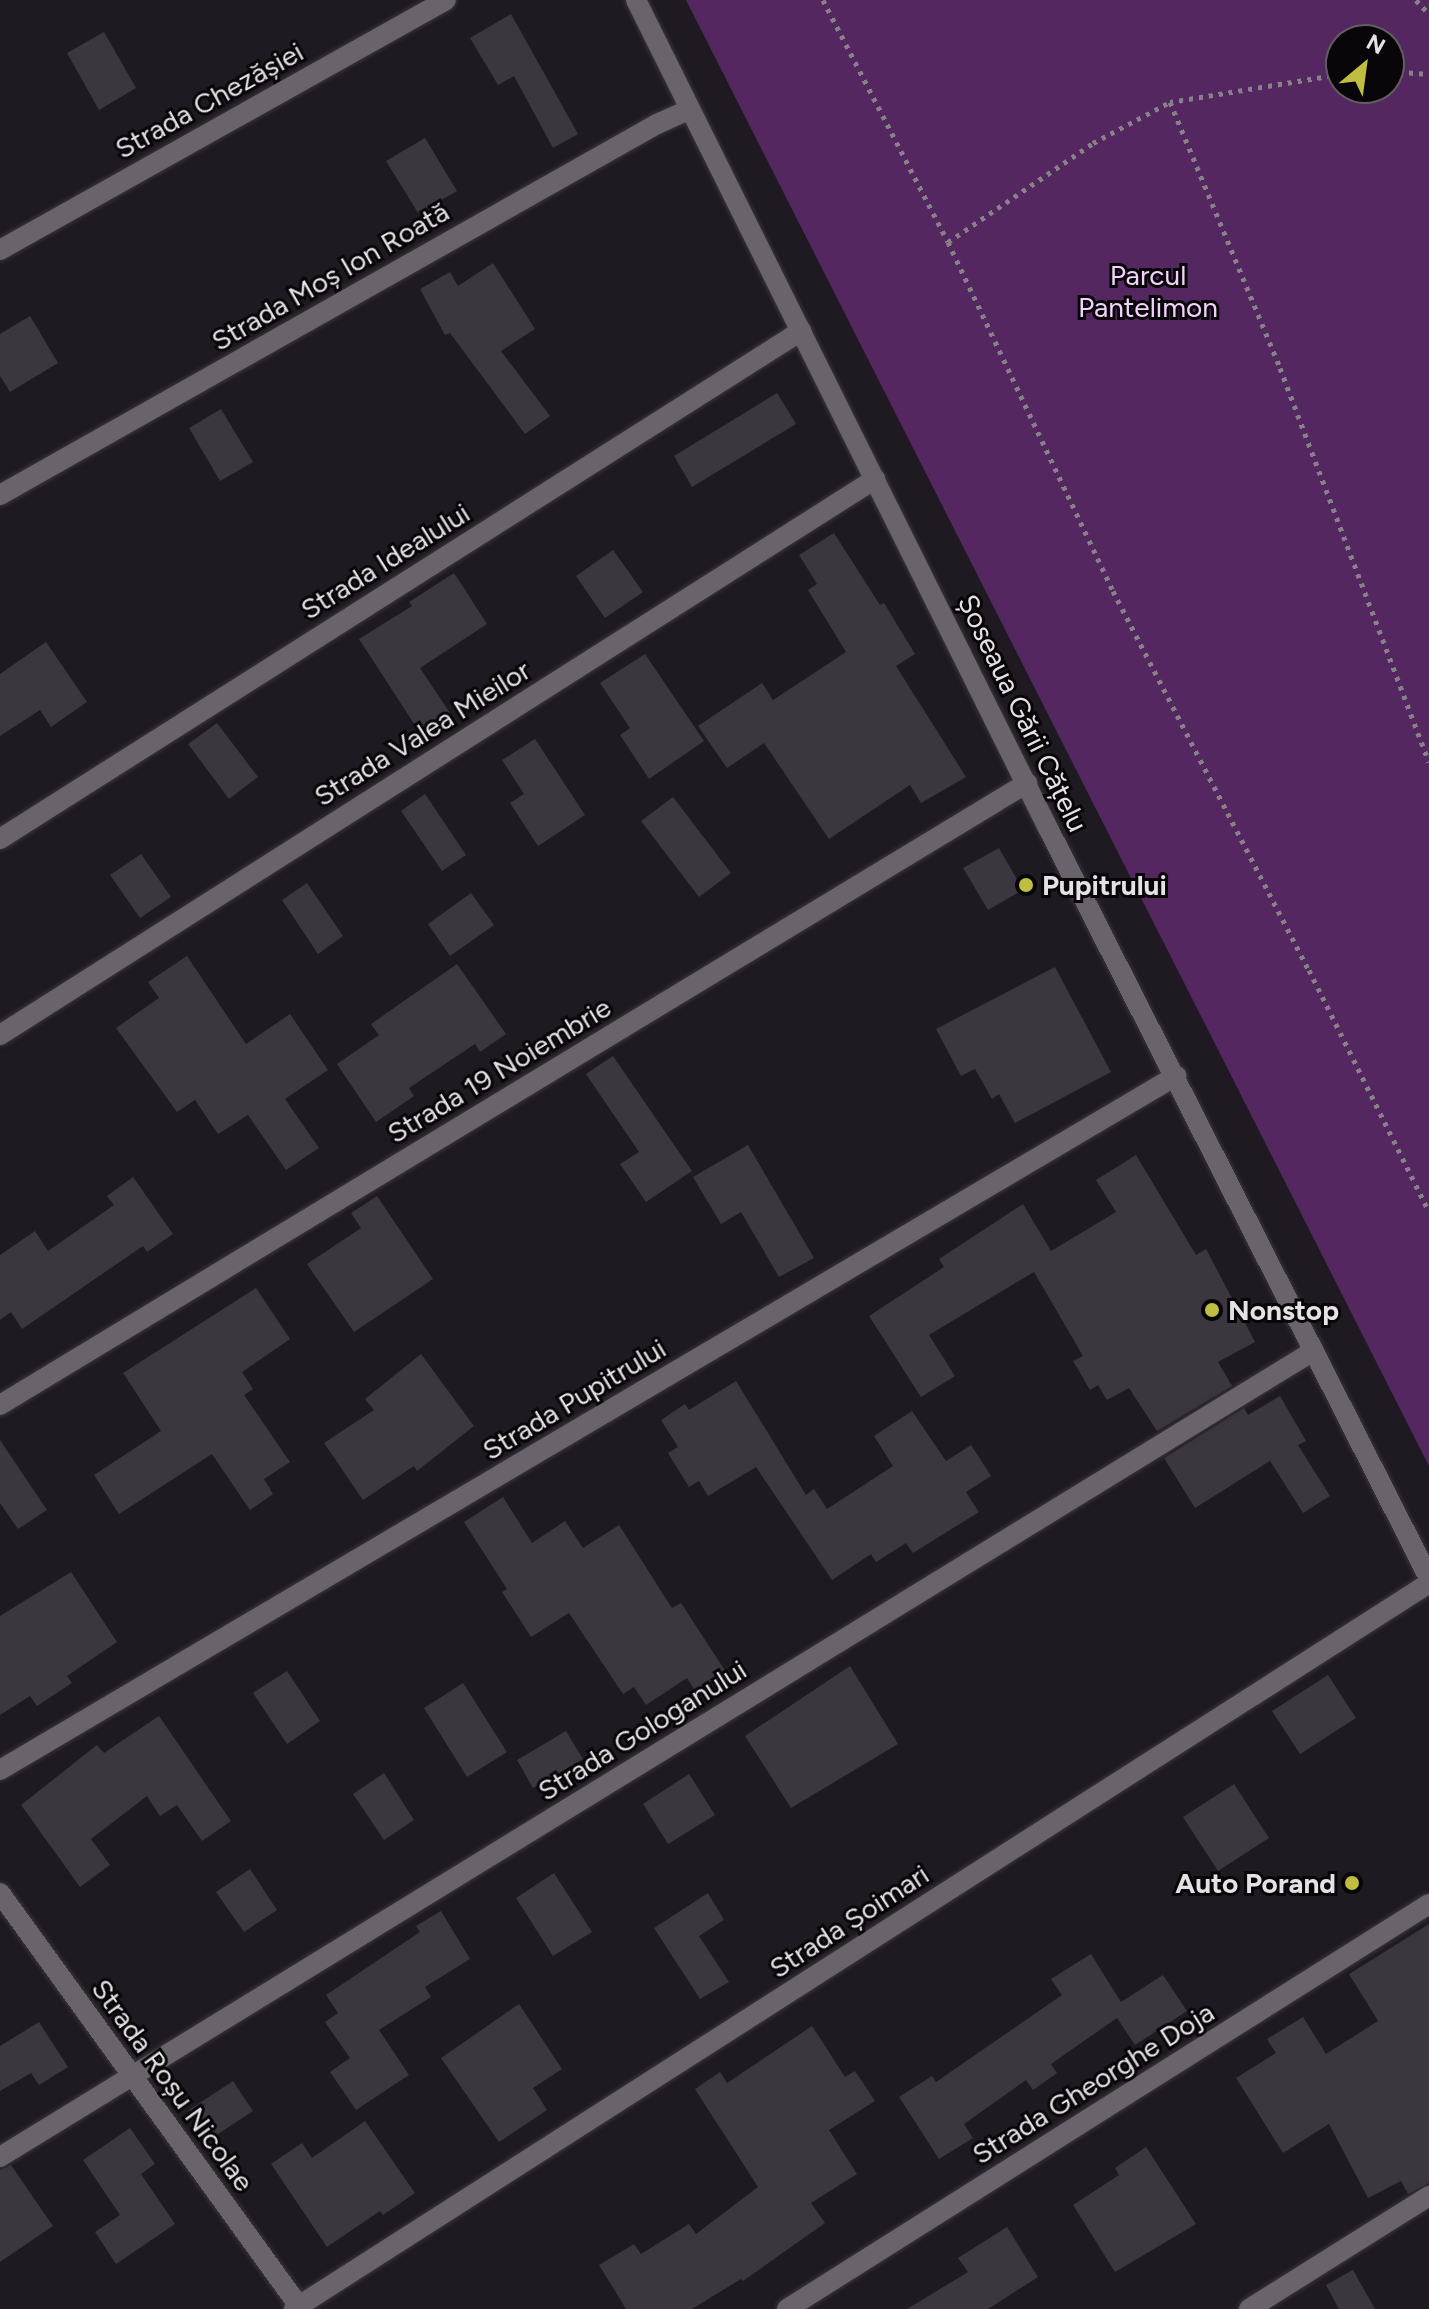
<!DOCTYPE html>
<html>
<head>
<meta charset="utf-8">
<style>
	body { margin:0 }
	#map { position:relative; width:1429px; height:2309px; overflow:hidden; background:#1f1a21; font-family:Figtree,sans-serif }
	div>[style] { position:absolute }
	[style*='--x'] { left:calc(var(--x)*1px); top:calc(var(--y)*1px); width:calc(var(--w)*1px); rotate:calc(var(--a)*1deg) }
	.green>* { inset:0; background:#542760 }
	.building>* { inset:0; background:#3c363e }
	.path>* { height:5px; margin-top:-2.5px; transform-origin:0; background:repeating-linear-gradient(90deg,#868288 0 4px,transparent 0 10px) }
	.roads { filter:drop-shadow(0 0 2px #39353a) drop-shadow(0 0 2px #39353a) }
	.street>* { height:20px; margin:-10px; padding:0 10px; transform-origin:10px; border-radius:10px; background:#6a636b }
	.secondary>* { height:20px; margin:-10px; padding:0 10px; transform-origin:10px; border-radius:10px; background:#6a636b }
	.dots>* { width:22px; height:22px; translate:-50% -50%; box-sizing:border-box; border:4px solid #080608; border-radius:50% }
	span { translate:-50% -50%; white-space:nowrap; text-align:center; line-height:1.15; -webkit-text-stroke:6px #080608; paint-order:stroke }
	.street-label { font-size:28px; color:#e5e1e6 }
	.park-label { font-size:28px; color:#f0d3f8 }
	.poi-label { font-size:28px; color:#e5e1e6; font-weight:700 }
	.left { translate:0 -50%; text-align:left }
	.right { translate:-100% -50%; text-align:right }
	.north { position:absolute; left:1325px; top:24px; width:80px; height:80px; box-sizing:border-box; background:#080608; border:2px solid #605e61; border-radius:50%; rotate:29deg; font-size:22px; font-weight:700; line-height:32px; text-align:center; color:#e5e1e6 }
	.north::after { content:''; display:block; margin:auto; width:28px; height:36px; background:#bfbe41; clip-path:polygon(50% 0,100% 100%,50% 72%,0 100%) }
</style>
</head>
<body>
<div id="map">
	<div class="green">
		<div style="clip-path:polygon(evenodd,686px 0,1429px 0,1429px 1466px,686px 0,1341px 40px,1389px 40px,1389px 88px,1341px 88px,1341px 40px)"></div>
	</div>
	<div class="building">
		<div style="clip-path:polygon(511px 14px,578px 134px,553px 148px,514px 76px,498px 85px,470px 38px)"></div>
		<div style="clip-path:polygon(104px 32px,136px 88px,99px 110px,67px 53px)"></div>
		<div style="clip-path:polygon(425px 138px,457px 191px,418px 213px,386px 161px)"></div>
		<div style="clip-path:polygon(493px 263px,535px 329px,501px 351px,550px 416px,525px 434px,450px 333px,445px 335px,420px 289px,450px 272px,458px 286px)"></div>
		<div style="clip-path:polygon(30px 316px,58px 363px,10px 392px,0 376px,0 334px)"></div>
		<div style="clip-path:polygon(777px 393px,796px 424px,692px 487px,674px 456px)"></div>
		<div style="clip-path:polygon(221px 409px,253px 462px,220px 481px,189px 428px)"></div>
		<div style="clip-path:polygon(834px 533px,880px 605px,884px 603px,915px 654px,896px 666px,966px 777px,921px 803px,910px 785px,829px 839px,764px 743px,727px 768px,698px 726px,762px 683px,773px 700px,846px 652px,808px 590px,817px 584px,799px 555px)"></div>
		<div style="clip-path:polygon(613px 550px,643px 592px,605px 618px,576px 576px)"></div>
		<div style="clip-path:polygon(454px 573px,487px 624px,420px 668px,450px 713px,420px 733px,359px 639px,412px 606px,409px 602px)"></div>
		<div style="clip-path:polygon(46px 642px,87px 702px,51px 727px,40px 710px,0 736px,0 674px)"></div>
		<div style="clip-path:polygon(645px 654px,704px 741px,649px 779px,620px 735px,630px 728px,600px 683px)"></div>
		<div style="clip-path:polygon(217px 723px,258px 777px,229px 799px,188px 744px)"></div>
		<div style="clip-path:polygon(535px 739px,585px 815px,538px 846px,510px 803px,524px 794px,502px 760px)"></div>
		<div style="clip-path:polygon(425px 794px,466px 855px,442px 871px,401px 811px)"></div>
		<div style="clip-path:polygon(673px 797px,731px 873px,699px 897px,641px 821px)"></div>
		<div style="clip-path:polygon(999px 848px,1023px 890px,988px 910px,963px 868px)"></div>
		<div style="clip-path:polygon(141px 854px,171px 897px,140px 918px,110px 875px)"></div>
		<div style="clip-path:polygon(307px 883px,343px 936px,318px 954px,282px 900px)"></div>
		<div style="clip-path:polygon(471px 893px,494px 925px,450px 956px,428px 924px)"></div>
		<div style="clip-path:polygon(187px 956px,246px 1044px,290px 1014px,328px 1070px,285px 1099px,319px 1148px,286px 1170px,248px 1115px,218px 1134px,195px 1100px,177px 1112px,116px 1028px,159px 998px,148px 982px)"></div>
		<div style="clip-path:polygon(457px 964px,506px 1034px,480px 1052px,475px 1044px,409px 1088px,414px 1096px,376px 1122px,337px 1064px,379px 1035px,371px 1024px)"></div>
		<div style="clip-path:polygon(1055px 967px,1111px 1072px,1015px 1123px,999px 1094px,992px 1099px,975px 1069px,961px 1076px,936px 1029px)"></div>
		<div style="clip-path:polygon(613px 1056px,692px 1171px,646px 1202px,620px 1164px,639px 1152px,586px 1074px)"></div>
		<div style="clip-path:polygon(748px 1145px,814px 1258px,779px 1277px,741px 1212px,721px 1224px,693px 1177px)"></div>
		<div style="clip-path:polygon(1136px 1155px,1196px 1255px,1206px 1249px,1255px 1342px,1218px 1362px,1232px 1386px,1157px 1431px,1129px 1388px,1107px 1400px,1098px 1385px,1090px 1390px,1073px 1361px,1083px 1356px,1034px 1272px,929px 1335px,955px 1376px,921px 1397px,869px 1316px,944px 1267px,939px 1259px,1023px 1204px,1051px 1251px,1116px 1212px,1096px 1180px)"></div>
		<div style="clip-path:polygon(133px 1177px,173px 1234px,147px 1252px,143px 1246px,22px 1329px,11px 1312px,0 1320px,0 1255px,35px 1231px,48px 1251px,114px 1205px,107px 1196px)"></div>
		<div style="clip-path:polygon(377px 1196px,433px 1279px,354px 1332px,307px 1264px,361px 1228px,351px 1213px)"></div>
		<div style="clip-path:polygon(256px 1288px,290px 1339px,242px 1372px,253px 1389px,244px 1395px,290px 1462px,264px 1479px,273px 1494px,250px 1510px,212px 1454px,119px 1514px,94px 1475px,161px 1431px,123px 1373px)"></div>
		<div style="clip-path:polygon(421px 1354px,474px 1426px,417px 1471px,414px 1466px,363px 1500px,324px 1443px,374px 1410px,365px 1399px)"></div>
		<div style="clip-path:polygon(736px 1381px,806px 1495px,814px 1489px,827px 1509px,893px 1466px,874px 1436px,912px 1411px,946px 1461px,971px 1445px,991px 1476px,966px 1492px,979px 1512px,913px 1553px,906px 1543px,876px 1562px,871px 1554px,832px 1580px,756px 1467px,708px 1496px,699px 1481px,689px 1487px,668px 1453px,678px 1447px,661px 1420px,685px 1404px,689px 1410px)"></div>
		<div style="clip-path:polygon(1280px 1396px,1306px 1441px,1298px 1445px,1330px 1496px,1303px 1513px,1270px 1461px,1195px 1508px,1164px 1458px,1244px 1408px,1248px 1415px)"></div>
		<div style="clip-path:polygon(0 1440px,47px 1510px,18px 1529px,0 1503px)"></div>
		<div style="clip-path:polygon(503px 1497px,532px 1543px,565px 1521px,583px 1548px,619px 1525px,672px 1608px,681px 1603px,726px 1672px,695px 1691px,687px 1678px,646px 1705px,634px 1687px,623px 1694px,569px 1613px,531px 1637px,502px 1592px,507px 1589px,464px 1522px)"></div>
		<div style="clip-path:polygon(71px 1572px,117px 1642px,67px 1676px,72px 1683px,37px 1706px,30px 1696px,0 1715px,0 1616px)"></div>
		<div style="clip-path:polygon(850px 1666px,898px 1744px,791px 1808px,745px 1736px)"></div>
		<div style="clip-path:polygon(287px 1671px,320px 1721px,287px 1744px,253px 1693px)"></div>
		<div style="clip-path:polygon(1328px 1675px,1356px 1718px,1300px 1754px,1272px 1711px)"></div>
		<div style="clip-path:polygon(463px 1683px,507px 1752px,467px 1777px,424px 1708px)"></div>
		<div style="clip-path:polygon(159px 1716px,231px 1821px,202px 1841px,177px 1805px,160px 1816px,147px 1796px,91px 1839px,110px 1865px,80px 1887px,21px 1805px,97px 1745px,104px 1753px)"></div>
		<div style="clip-path:polygon(566px 1731px,583px 1759px,533px 1788px,517px 1760px)"></div>
		<div style="clip-path:polygon(384px 1773px,414px 1820px,384px 1840px,353px 1794px)"></div>
		<div style="clip-path:polygon(689px 1774px,715px 1815px,668px 1844px,643px 1804px)"></div>
		<div style="clip-path:polygon(1234px 1784px,1269px 1838px,1218px 1871px,1183px 1817px)"></div>
		<div style="clip-path:polygon(250px 1869px,277px 1910px,244px 1932px,216px 1892px)"></div>
		<div style="clip-path:polygon(554px 1873px,592px 1932px,553px 1956px,516px 1898px)"></div>
		<div style="clip-path:polygon(708px 1893px,724px 1920px,699px 1936px,729px 1982px,700px 1999px,654px 1928px)"></div>
		<div style="clip-path:polygon(441px 1911px,470px 1959px,425px 1987px,431px 1997px,379px 2030px,409px 2075px,356px 2110px,330px 2072px,350px 2058px,325px 2022px,338px 2013px,326px 1995px,420px 1932px,416px 1926px)"></div>
		<div style="clip-path:polygon(1429px 1924px,1429px 2183px,1408px 2194px,1401px 2181px,1368px 2198px,1329px 2124px,1283px 2153px,1236px 2078px,1276px 2053px,1267px 2039px,1303px 2017px,1326px 2054px,1378px 2021px,1349px 1974px)"></div>
		<div style="clip-path:polygon(1091px 1954px,1121px 2002px,1163px 1975px,1187px 2011px,1135px 2045px,1117px 2018px,1051px 2064px,1057px 2073px,1033px 2090px,1026px 2080px,964px 2124px,973px 2138px,939px 2159px,899px 2097px,932px 2076px,936px 2082px,1062px 1995px,1051px 1979px)"></div>
		<div style="clip-path:polygon(519px 2004px,562px 2069px,533px 2088px,547px 2110px,499px 2142px,441px 2058px)"></div>
		<div style="clip-path:polygon(39px 2022px,68px 2067px,39px 2085px,31px 2073px,0 2091px,0 2046px)"></div>
		<div style="clip-path:polygon(812px 2026px,845px 2077px,855px 2071px,875px 2101px,829px 2130px,857px 2174px,811px 2203px,825px 2223px,743px 2281px,741px 2279px,692px 2309px,626px 2309px,599px 2265px,634px 2244px,641px 2254px,689px 2224px,696px 2234px,758px 2187px,695px 2089px,720px 2072px,727px 2083px)"></div>
		<div style="clip-path:polygon(233px 2081px,253px 2111px,209px 2140px,189px 2110px)"></div>
		<div style="clip-path:polygon(365px 2121px,415px 2193px,383px 2215px,380px 2211px,327px 2247px,271px 2164px,302px 2143px,312px 2158px)"></div>
		<div style="clip-path:polygon(130px 2128px,155px 2164px,141px 2174px,175px 2224px,116px 2264px,95px 2232px,120px 2215px,83px 2160px)"></div>
		<div style="clip-path:polygon(1146px 2147px,1196px 2224px,1115px 2272px,1073px 2205px,1119px 2175px,1115px 2168px)"></div>
		<div style="clip-path:polygon(11px 2165px,53px 2226px,0 2262px,0 2170px)"></div>
		<div style="clip-path:polygon(1007px 2227px,1038px 2277px,988px 2309px,907px 2309px,968px 2272px,958px 2258px)"></div>
		<div style="clip-path:polygon(1353px 2270px,1375px 2309px,1339px 2309px,1326px 2285px)"></div>
	</div>
	<div class="path">
		<div style="--x:823;--y:0;--w:272;--a:62.7"></div>
		<div style="--x:948;--y:242;--w:386;--a:64.7"></div>
		<div style="--x:1113;--y:591;--w:427;--a:62.7"></div>
		<div style="--x:1309;--y:970;--w:270;--a:63.6"></div>
		<div style="--x:1416;--y:0;--w:19;--a:47"></div>
		<div style="--x:1389;--y:71;--w:40;--a:4.3"></div>
		<div style="--x:1341;--y:74;--w:173;--a:170.7"></div>
		<div style="--x:1170;--y:102;--w:288;--a:67.5"></div>
		<div style="--x:1280;--y:368;--w:421;--a:69.3"></div>
		<div style="--x:948;--y:242;--w:176;--a:-34.3"></div>
		<div style="--x:1093;--y:143;--w:87;--a:-28"></div>
	</div>
	<div class="roads">
		<div class="street">
			<div style="--x:0;--y:250;--w:511;--a:-29.27"></div>
			<div style="--x:0;--y:495;--w:755;--a:-29.45"></div>
			<div style="--x:657;--y:124;--w:36;--a:-24"></div>
			<div style="--x:0;--y:839;--w:949;--a:-32.38"></div>
			<div style="--x:0;--y:1035;--w:1037;--a:-32.43"></div>
			<div style="--x:0;--y:1405;--w:1201;--a:-31.2"></div>
			<div style="--x:0;--y:1770;--w:1366;--a:-30.55"></div>
			<div style="--x:0;--y:1893;--w:513;--a:54.11"></div>
			<div style="--x:0;--y:2157;--w:1541;--a:-31.54"></div>
			<div style="--x:294;--y:2309;--w:1347;--a:-32.6"></div>
			<div style="--x:787;--y:2309;--w:759;--a:-32.25"></div>
			<div style="--x:1249;--y:2309;--w:213;--a:-32.1"></div>
		</div>
		<div class="secondary">
			<div style="--x:636;--y:0;--w:927;--a:63.55"></div>
			<div style="--x:1049;--y:830;--w:839;--a:63.07"></div>
		</div>
	</div>
	<div class="dots">
		<div style="left:1026px;top:885px;background:#bfbe41"></div>
		<div style="left:1212px;top:1310px;background:#bfbe41"></div>
		<div style="left:1352px;top:1883px;background:#bfbe41"></div>
	</div>
	<div class="street-label">
		<span style="left:209px;top:100px;rotate:-29deg">Strada Chezășiei</span>
		<span style="left:330px;top:276px;rotate:-30deg">Strada Moș Ion Roată</span>
		<span style="left:385px;top:561px;rotate:-32deg">Strada Idealului</span>
		<span style="left:1023px;top:713px;rotate:64deg">Șoseaua Gării Cățelu</span>
		<span style="left:422px;top:733px;rotate:-32deg">Strada Valea Mieilor</span>
		<span style="left:499px;top:1070px;rotate:-31deg">Strada 19 Noiembrie</span>
		<span style="left:574px;top:1399px;rotate:-31deg">Strada Pupitrului</span>
		<span style="left:642px;top:1730px;rotate:-32deg">Strada Gologanului</span>
		<span style="left:849px;top:1921px;rotate:-33deg">Strada Șoimari</span>
		<span style="left:1093px;top:2083px;rotate:-32deg">Strada Gheorghe Doja</span>
		<span style="left:173px;top:2085px;rotate:54deg">Strada Roșu Nicolae</span>
	</div>
	<div class="park-label">
		<span style="left:1148px;top:291px">Parcul<br>Pantelimon</span>
	</div>
	<div class="poi-label">
		<span class="left" style="left:1042px;top:885px">Pupitrului</span>
		<span class="left" style="left:1228px;top:1310px">Nonstop</span>
		<span class="right" style="left:1336px;top:1883px">Auto Porand</span>
	</div>
	<div class="north">N</div>
</div>
</body>
</html>
